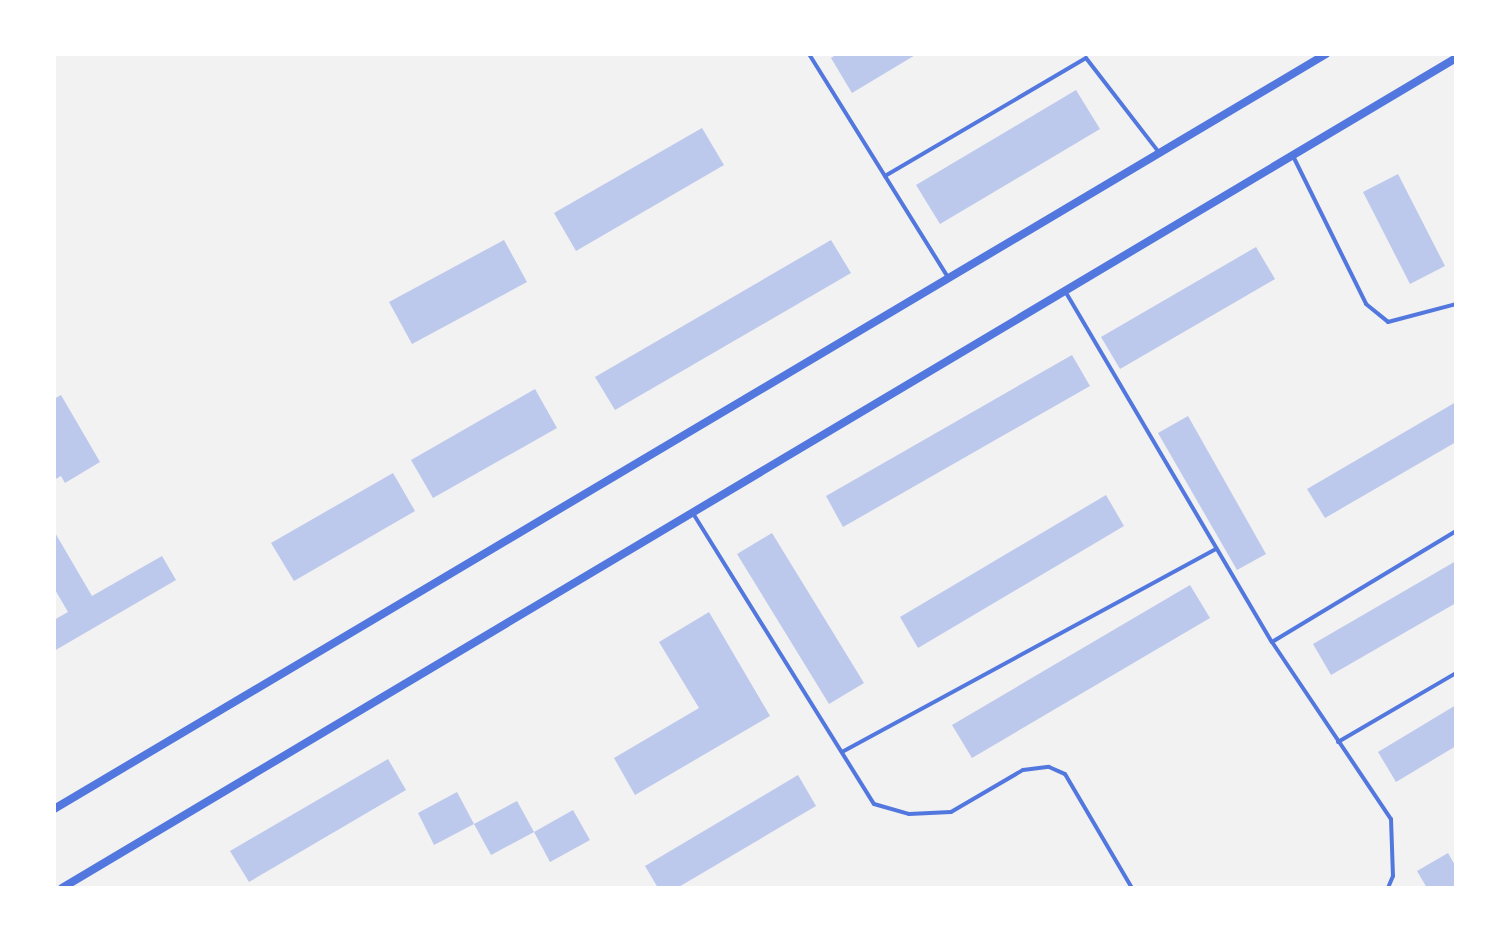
<!DOCTYPE html>
<html>
<head>
<meta charset="utf-8">
<style>
	body { margin:0 }
	#map { position:relative; width:1510px; height:942px; overflow:hidden; background:#f2f2f2; font-family:Montserrat,sans-serif }
	div>[style] { position:absolute }
	[style*='--x'] { left:calc(var(--x)*1px); top:calc(var(--y)*1px); width:calc(var(--w)*1px); rotate:calc(var(--a)*1deg) }
	.building>* { inset:0; background:#bdc9ec }
	.service>* { height:4px; margin:-2px; padding:0 2px; transform-origin:2px; border-radius:2px; background:#5277de }
	.minor>* { height:8px; margin:-4px; padding:0 4px; transform-origin:4px; border-radius:4px; background:#5277de }
	span { translate:-50% -50%; white-space:nowrap; text-align:center; line-height:1.15; -webkit-text-stroke:7px #fff; paint-order:stroke }
	.frame { position:absolute; inset:0; border:56px solid #fff; pointer-events:none }
</style>
</head>
<body>
<div id="map">
	<div class="building">
		<div style="clip-path:polygon(837px 54px,917px 54px,852px 93px,831px 58px)"></div>
		<div style="clip-path:polygon(1076px 90px,1100px 129px,940px 224px,916px 185px)"></div>
		<div style="clip-path:polygon(702px 128px,724px 165px,576px 251px,554px 213px)"></div>
		<div style="clip-path:polygon(1398px 174px,1445px 266px,1410px 284px,1363px 192px)"></div>
		<div style="clip-path:polygon(504px 240px,527px 282px,412px 344px,389px 302px)"></div>
		<div style="clip-path:polygon(831px 240px,851px 273px,615px 410px,595px 377px)"></div>
		<div style="clip-path:polygon(1256px 247px,1275px 279px,1120px 369px,1101px 337px)"></div>
		<div style="clip-path:polygon(1072px 355px,1090px 386px,843px 527px,826px 496px)"></div>
		<div style="clip-path:polygon(535px 389px,557px 428px,433px 498px,411px 460px)"></div>
		<div style="clip-path:polygon(61px 395px,100px 462px,65px 483px,61px 476px,54px 480px,54px 399px)"></div>
		<div style="clip-path:polygon(1456px 402px,1456px 442px,1325px 518px,1307px 489px)"></div>
		<div style="clip-path:polygon(1188px 416px,1266px 554px,1237px 570px,1158px 433px)"></div>
		<div style="clip-path:polygon(393px 473px,415px 511px,294px 581px,271px 543px)"></div>
		<div style="clip-path:polygon(1106px 495px,1124px 526px,918px 648px,900px 617px)"></div>
		<div style="clip-path:polygon(54px 531px,92px 596px,162px 556px,176px 580px,54px 651px,54px 620px,68px 612px,54px 588px)"></div>
		<div style="clip-path:polygon(772px 533px,864px 683px,829px 704px,737px 554px)"></div>
		<div style="clip-path:polygon(1456px 561px,1456px 603px,1331px 675px,1313px 644px)"></div>
		<div style="clip-path:polygon(1190px 585px,1210px 618px,972px 758px,952px 725px)"></div>
		<div style="clip-path:polygon(709px 612px,770px 716px,635px 795px,614px 758px,699px 708px,659px 642px)"></div>
		<div style="clip-path:polygon(1456px 705px,1456px 746px,1396px 782px,1378px 752px)"></div>
		<div style="clip-path:polygon(388px 759px,406px 790px,249px 882px,230px 851px)"></div>
		<div style="clip-path:polygon(798px 775px,816px 806px,677px 888px,658px 888px,645px 866px)"></div>
		<div style="clip-path:polygon(457px 792px,474px 824px,434px 845px,418px 813px)"></div>
		<div style="clip-path:polygon(517px 801px,534px 832px,491px 855px,474px 824px)"></div>
		<div style="clip-path:polygon(573px 810px,590px 840px,550px 862px,534px 832px)"></div>
		<div style="clip-path:polygon(1448px 853px,1456px 867px,1456px 888px,1427px 888px,1417px 871px)"></div>
	</div>
	<div class="service">
		<div style="--x:809;--y:54;--w:261;--a:58.1"></div>
		<div style="--x:1293;--y:156;--w:165;--a:63.7"></div>
		<div style="--x:1366;--y:304;--w:28;--a:39"></div>
		<div style="--x:1388;--y:322;--w:70;--a:-14.8"></div>
		<div style="--x:885;--y:176;--w:233;--a:-30.4"></div>
		<div style="--x:1086;--y:58;--w:118;--a:52.3"></div>
		<div style="--x:1065;--y:291;--w:407;--a:59.5"></div>
		<div style="--x:1272;--y:642;--w:213;--a:56.1"></div>
		<div style="--x:1391;--y:819;--w:57;--a:88"></div>
		<div style="--x:1393;--y:876;--w:13;--a:113"></div>
		<div style="--x:694;--y:515;--w:340;--a:58.1"></div>
		<div style="--x:874;--y:804;--w:36;--a:16"></div>
		<div style="--x:909;--y:814;--w:42;--a:-2.7"></div>
		<div style="--x:951;--y:812;--w:83;--a:-30.3"></div>
		<div style="--x:1023;--y:770;--w:26;--a:-7"></div>
		<div style="--x:1049;--y:767;--w:17;--a:24"></div>
		<div style="--x:1065;--y:774;--w:132;--a:59.6"></div>
		<div style="--x:1272;--y:642;--w:215;--a:-31.1"></div>
		<div style="--x:1338;--y:742;--w:137;--a:-30.3"></div>
		<div style="--x:842;--y:752;--w:426;--a:-28.5"></div>
	</div>
	<div class="minor">
		<div style="--x:54;--y:809;--w:1479;--a:-30.69"></div>
		<div style="--x:62;--y:888;--w:1622;--a:-30.77"></div>
	</div>
	<div class="frame"></div>
</div>
</body>
</html>
